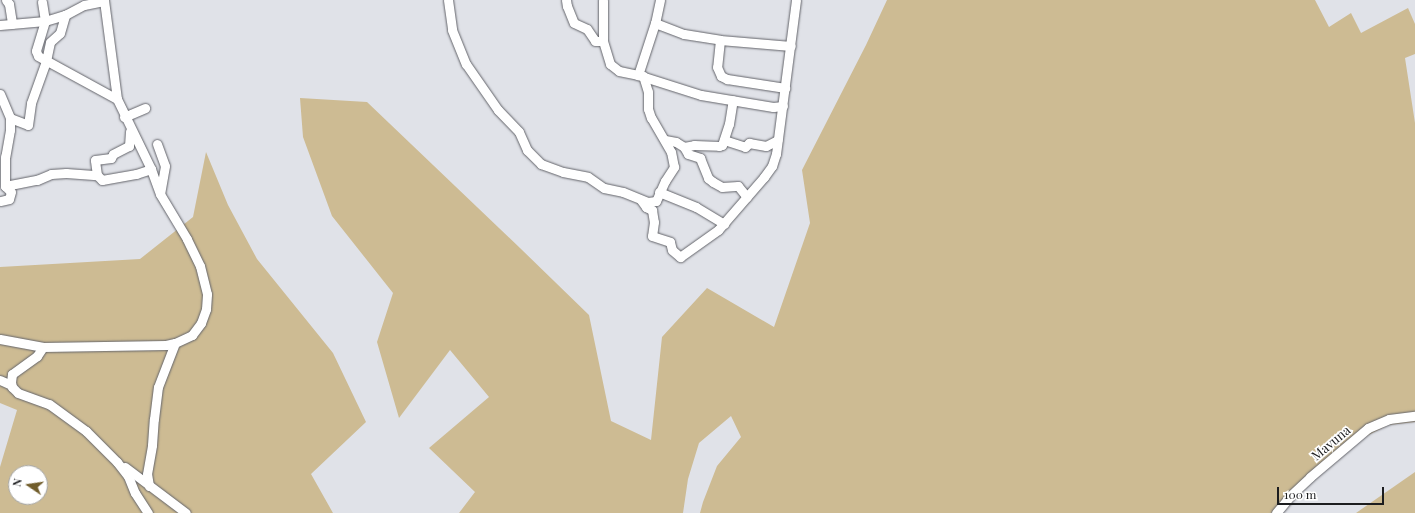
<!DOCTYPE html>
<html>
<head>
<meta charset="utf-8">
<style>
	body { margin:0 }
	#map { position:relative; width:1415px; height:513px; overflow:hidden; background:#e0e2e8; font-family:"Playfair Display",serif }
	div>[style] { position:absolute }
	[style*='--x'] { left:calc(var(--x)*1px); top:calc(var(--y)*1px); width:calc(var(--w)*1px); rotate:calc(var(--a)*1deg) }
	.green>* { inset:0; background:#cdbb93 }
	.roads { filter:drop-shadow(0 0 1px #63646a) drop-shadow(0 0 1px #63646a) }
	.minor>* { height:9px; margin:-4.5px; padding:0 4.5px; transform-origin:4.5px; border-radius:4.5px; background:#fff }
	span { translate:-50% -50%; white-space:nowrap; text-align:center; line-height:1.15; -webkit-text-stroke:3.5px #fff; paint-order:stroke }
	.street-label { font-size:13px; color:#1c1d1f }
	.north { position:absolute; left:8px; top:465px; width:40px; height:40px; box-sizing:border-box; background:#fff; border:1px solid #a4a5a5; border-radius:50%; rotate:283deg; font-size:11px; font-weight:700; line-height:16px; text-align:center; color:#1c1d1f }
	.north::after { content:''; display:block; margin:auto; width:14px; height:18px; background:#715d2b; clip-path:polygon(50% 0,100% 100%,50% 72%,0 100%) }
	.scale { position:absolute; left:1277px; top:487px; width:107px; height:18px; box-sizing:border-box; border:2px solid #1c1d1f; border-top:0; padding-left:5px; font-size:12px; line-height:14px; white-space:nowrap; color:#1c1d1f; -webkit-text-stroke:3px #fff; paint-order:stroke }
</style>
</head>
<body>
<div id="map">
	<div class="green">
		<div style="clip-path:polygon(887px 0,1315px 0,1329px 27px,1351px 13px,1361px 33px,1408px 8px,1415px 24px,1415px 54px,1405px 58px,1415px 123px,1415px 422px,1388px 425px,1357px 441px,1271px 513px,700px 513px,703px 502px,717px 466px,741px 437px,731px 416px,699px 443px,688px 479px,683px 513px,459px 513px,475px 492px,429px 448px,489px 397px,450px 350px,399px 418px,377px 342px,393px 293px,332px 216px,303px 137px,300px 98px,367px 102px,520px 248px,589px 315px,611px 421px,651px 440px,662px 337px,707px 288px,774px 327px,810px 223px,802px 170px,866px 45px)"></div>
		<div style="clip-path:polygon(evenodd,206px 152px,228px 205px,257px 259px,333px 353px,366px 422px,311px 474px,333px 513px,0 513px,0 467px,17px 410px,0 403px,0 267px,140px 259px,193px 217px,206px 152px,16px 473px,40px 473px,40px 497px,16px 497px,16px 473px)"></div>
		<div style="clip-path:polygon(1415px 472px,1415px 513px,1356px 513px)"></div>
	</div>
	<div class="roads">
		<div class="minor">
			<div style="--x:6;--y:0;--w:5;--a:53"></div>
			<div style="--x:9;--y:4;--w:20;--a:81"></div>
			<div style="--x:448;--y:0;--w:30;--a:82"></div>
			<div style="--x:452;--y:30;--w:37;--a:68"></div>
			<div style="--x:466;--y:64;--w:56;--a:55.2"></div>
			<div style="--x:498;--y:110;--w:30;--a:46"></div>
			<div style="--x:519;--y:132;--w:20;--a:66"></div>
			<div style="--x:527;--y:150;--w:20;--a:45"></div>
			<div style="--x:541;--y:164;--w:23;--a:20"></div>
			<div style="--x:563;--y:172;--w:25;--a:11"></div>
			<div style="--x:588;--y:177;--w:19;--a:35"></div>
			<div style="--x:604;--y:188;--w:19;--a:12"></div>
			<div style="--x:623;--y:192;--w:27;--a:22"></div>
			<div style="--x:648;--y:202;--w:8;--a:-7"></div>
			<div style="--x:656;--y:201;--w:22;--a:-66"></div>
			<div style="--x:665;--y:181;--w:17;--a:-57"></div>
			<div style="--x:674;--y:167;--w:15;--a:-101"></div>
			<div style="--x:671;--y:152;--w:39;--a:-120"></div>
			<div style="--x:651;--y:118;--w:9;--a:-108"></div>
			<div style="--x:648;--y:109;--w:17;--a:-90"></div>
			<div style="--x:648;--y:92;--w:17;--a:-107"></div>
			<div style="--x:566;--y:0;--w:6;--a:81"></div>
			<div style="--x:567;--y:6;--w:18;--a:68"></div>
			<div style="--x:574;--y:23;--w:14;--a:25"></div>
			<div style="--x:587;--y:29;--w:14;--a:56"></div>
			<div style="--x:595;--y:41;--w:8;--a:0"></div>
			<div style="--x:603;--y:0;--w:41;--a:90"></div>
			<div style="--x:603;--y:41;--w:24;--a:73"></div>
			<div style="--x:610;--y:64;--w:11;--a:38"></div>
			<div style="--x:619;--y:71;--w:19;--a:12"></div>
			<div style="--x:660;--y:0;--w:24;--a:102"></div>
			<div style="--x:655;--y:23;--w:55;--a:108.1"></div>
			<div style="--x:638;--y:75;--w:66;--a:17.6"></div>
			<div style="--x:701;--y:95;--w:73;--a:9.5"></div>
			<div style="--x:773;--y:107;--w:10;--a:-6"></div>
			<div style="--x:42;--y:2;--w:19;--a:81"></div>
			<div style="--x:45;--y:21;--w:31;--a:107"></div>
			<div style="--x:36;--y:51;--w:5;--a:68"></div>
			<div style="--x:38;--y:56;--w:90;--a:28.6"></div>
			<div style="--x:655;--y:23;--w:31;--a:21"></div>
			<div style="--x:684;--y:34;--w:36;--a:9"></div>
			<div style="--x:720;--y:40;--w:71;--a:4.8"></div>
			<div style="--x:0;--y:25;--w:45;--a:-5.1"></div>
			<div style="--x:45;--y:21;--w:21;--a:-17"></div>
			<div style="--x:65;--y:15;--w:21;--a:-28"></div>
			<div style="--x:84;--y:5;--w:20;--a:-11"></div>
			<div style="--x:720;--y:40;--w:27;--a:96"></div>
			<div style="--x:717;--y:67;--w:10;--a:66"></div>
			<div style="--x:721;--y:76;--w:7;--a:27"></div>
			<div style="--x:727;--y:79;--w:59;--a:8.8"></div>
			<div style="--x:0;--y:94;--w:26;--a:67"></div>
			<div style="--x:10;--y:118;--w:12;--a:90"></div>
			<div style="--x:10;--y:130;--w:27;--a:100"></div>
			<div style="--x:5;--y:157;--w:29;--a:90"></div>
			<div style="--x:5;--y:186;--w:8;--a:45"></div>
			<div style="--x:11;--y:192;--w:7;--a:106"></div>
			<div style="--x:9;--y:199;--w:9;--a:167"></div>
			<div style="--x:124;--y:117;--w:23;--a:-23"></div>
			<div style="--x:10;--y:118;--w:19;--a:21"></div>
			<div style="--x:28;--y:125;--w:22;--a:-82"></div>
			<div style="--x:31;--y:103;--w:45;--a:-70.3"></div>
			<div style="--x:46;--y:61;--w:19;--a:-78"></div>
			<div style="--x:50;--y:42;--w:13;--a:-42"></div>
			<div style="--x:60;--y:33;--w:19;--a:-74"></div>
			<div style="--x:665;--y:140;--w:11;--a:10"></div>
			<div style="--x:676;--y:142;--w:9;--a:32"></div>
			<div style="--x:684;--y:147;--w:8;--a:60"></div>
			<div style="--x:688;--y:154;--w:13;--a:18"></div>
			<div style="--x:700;--y:158;--w:22;--a:68"></div>
			<div style="--x:708;--y:178;--w:6;--a:39"></div>
			<div style="--x:713;--y:182;--w:10;--a:29"></div>
			<div style="--x:722;--y:187;--w:16;--a:-4"></div>
			<div style="--x:738;--y:186;--w:14;--a:51"></div>
			<div style="--x:724;--y:140;--w:22;--a:18"></div>
			<div style="--x:745;--y:147;--w:6;--a:-45"></div>
			<div style="--x:749;--y:143;--w:17;--a:10"></div>
			<div style="--x:766;--y:146;--w:13;--a:-27"></div>
			<div style="--x:157;--y:144;--w:23;--a:70"></div>
			<div style="--x:165;--y:166;--w:28;--a:100"></div>
			<div style="--x:684;--y:147;--w:10;--a:-11"></div>
			<div style="--x:694;--y:145;--w:25;--a:2"></div>
			<div style="--x:719;--y:146;--w:3;--a:-18"></div>
			<div style="--x:722;--y:145;--w:22;--a:-72"></div>
			<div style="--x:729;--y:124;--w:24;--a:-81"></div>
			<div style="--x:97;--y:175;--w:15;--a:-98"></div>
			<div style="--x:95;--y:160;--w:16;--a:-7"></div>
			<div style="--x:111;--y:158;--w:4;--a:-63"></div>
			<div style="--x:113;--y:154;--w:18;--a:-27"></div>
			<div style="--x:129;--y:146;--w:15;--a:-86"></div>
			<div style="--x:5;--y:186;--w:33;--a:-11"></div>
			<div style="--x:37;--y:180;--w:15;--a:-23"></div>
			<div style="--x:51;--y:174;--w:15;--a:-4"></div>
			<div style="--x:66;--y:173;--w:31;--a:4"></div>
			<div style="--x:97;--y:175;--w:7;--a:45"></div>
			<div style="--x:102;--y:180;--w:35;--a:-10"></div>
			<div style="--x:136;--y:174;--w:16;--a:-18"></div>
			<div style="--x:659;--y:192;--w:40;--a:22"></div>
			<div style="--x:696;--y:207;--w:33;--a:31"></div>
			<div style="--x:641;--y:200;--w:9;--a:54"></div>
			<div style="--x:646;--y:207;--w:7;--a:27"></div>
			<div style="--x:652;--y:210;--w:12;--a:81"></div>
			<div style="--x:654;--y:222;--w:14;--a:98"></div>
			<div style="--x:652;--y:236;--w:19;--a:18"></div>
			<div style="--x:670;--y:242;--w:8;--a:76"></div>
			<div style="--x:672;--y:250;--w:11;--a:41"></div>
			<div style="--x:680;--y:257;--w:47;--a:-35.4"></div>
			<div style="--x:718;--y:230;--w:70;--a:-49"></div>
			<div style="--x:764;--y:177;--w:14;--a:-54"></div>
			<div style="--x:772;--y:166;--w:13;--a:-72"></div>
			<div style="--x:776;--y:154;--w:155;--a:-82.6"></div>
			<div style="--x:0;--y:339;--w:44;--a:10.5"></div>
			<div style="--x:43;--y:347;--w:123;--a:-0.9"></div>
			<div style="--x:166;--y:345;--w:9;--a:-13"></div>
			<div style="--x:175;--y:343;--w:19;--a:-25"></div>
			<div style="--x:192;--y:335;--w:15;--a:-53"></div>
			<div style="--x:201;--y:323;--w:15;--a:-70"></div>
			<div style="--x:206;--y:309;--w:15;--a:-86"></div>
			<div style="--x:207;--y:294;--w:29;--a:-104"></div>
			<div style="--x:200;--y:266;--w:30;--a:-116"></div>
			<div style="--x:187;--y:239;--w:52;--a:-121"></div>
			<div style="--x:160;--y:194;--w:27;--a:-110"></div>
			<div style="--x:151;--y:169;--w:78;--a:-115.9"></div>
			<div style="--x:117;--y:99;--w:100;--a:-97.5"></div>
			<div style="--x:43;--y:347;--w:11;--a:124"></div>
			<div style="--x:37;--y:356;--w:31;--a:144"></div>
			<div style="--x:12;--y:374;--w:8;--a:97"></div>
			<div style="--x:11;--y:382;--w:5;--a:79"></div>
			<div style="--x:12;--y:387;--w:8;--a:45"></div>
			<div style="--x:18;--y:393;--w:33;--a:20"></div>
			<div style="--x:49;--y:404;--w:46;--a:36.1"></div>
			<div style="--x:86;--y:431;--w:44;--a:45"></div>
			<div style="--x:117;--y:462;--w:18;--a:52"></div>
			<div style="--x:128;--y:476;--w:18;--a:68"></div>
			<div style="--x:135;--y:493;--w:24;--a:57"></div>
			<div style="--x:0;--y:380;--w:12;--a:24"></div>
			<div style="--x:125;--y:467;--w:76;--a:37"></div>
			<div style="--x:149;--y:486;--w:12;--a:-99"></div>
			<div style="--x:147;--y:474;--w:29;--a:-80"></div>
			<div style="--x:152;--y:445;--w:26;--a:-86"></div>
			<div style="--x:154;--y:419;--w:32;--a:-83"></div>
			<div style="--x:158;--y:387;--w:47;--a:-68.9"></div>
			<div style="--x:1276;--y:513;--w:23;--a:-50"></div>
			<div style="--x:1291;--y:495;--w:26;--a:-43"></div>
			<div style="--x:1310;--y:477;--w:76;--a:-40.2"></div>
			<div style="--x:1368;--y:428;--w:23;--a:-23"></div>
			<div style="--x:1389;--y:419;--w:26;--a:-7"></div>
		</div>
	</div>
	<div class="street-label">
		<span style="left:1331px;top:443px;rotate:-40deg">Mavuna</span>
	</div>
	<div class="north">N</div>
	<div class="scale">100 m</div>
</div>
</body>
</html>
